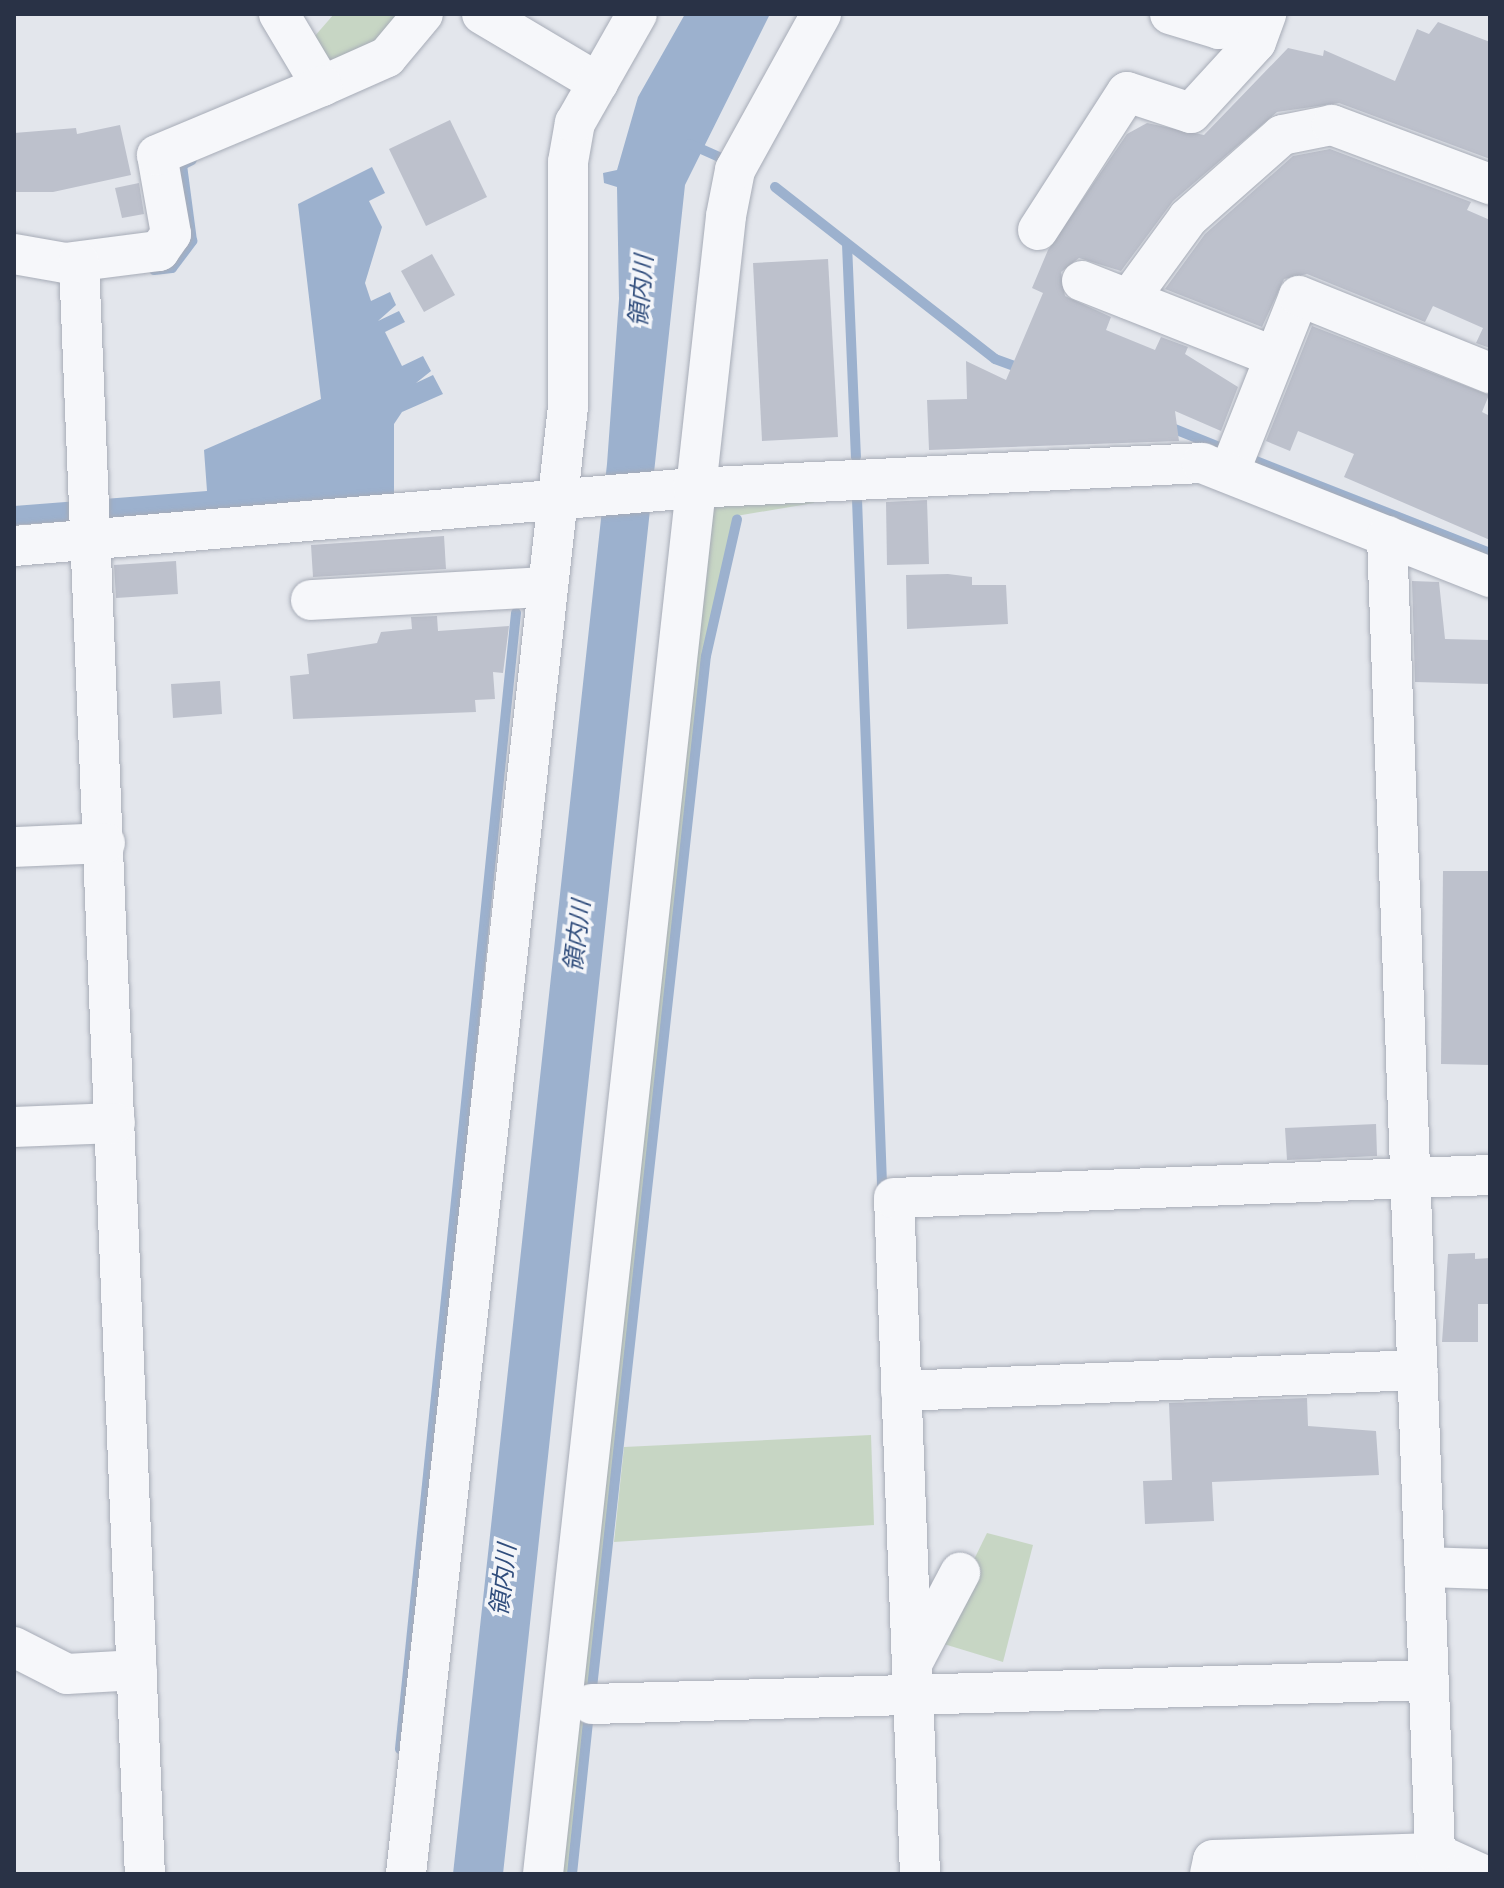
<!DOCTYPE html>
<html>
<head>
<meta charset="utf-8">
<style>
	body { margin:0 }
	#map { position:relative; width:1504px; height:1888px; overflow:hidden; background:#e3e6ec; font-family:Arial,"Noto Sans JP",sans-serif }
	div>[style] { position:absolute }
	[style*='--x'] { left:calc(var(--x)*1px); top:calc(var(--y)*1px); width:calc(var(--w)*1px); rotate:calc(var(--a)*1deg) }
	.green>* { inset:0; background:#c7d6c4 }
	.water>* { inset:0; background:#9cb1ce }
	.stream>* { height:10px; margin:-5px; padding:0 5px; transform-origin:5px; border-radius:5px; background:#9cb1ce }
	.building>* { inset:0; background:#bdc1cc }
	.roads { filter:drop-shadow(0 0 2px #a7acb7) drop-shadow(0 0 2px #a7acb7) }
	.minor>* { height:40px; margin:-20px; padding:0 20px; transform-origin:20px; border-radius:20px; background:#f6f7fa }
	span { translate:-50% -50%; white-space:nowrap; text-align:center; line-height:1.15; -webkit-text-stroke:7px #f3f5f9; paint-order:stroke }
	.water-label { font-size:24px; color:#304d7c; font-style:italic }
	.frame { position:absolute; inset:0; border:16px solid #293246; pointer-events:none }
</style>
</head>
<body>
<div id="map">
	<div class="green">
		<div style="clip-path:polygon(334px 14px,407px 14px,382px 46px,330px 63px,314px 37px)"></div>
		<div style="clip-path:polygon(817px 491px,814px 503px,736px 516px,704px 656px,570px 1874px,552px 1874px,705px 519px,717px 501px)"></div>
		<div style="clip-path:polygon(871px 1435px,874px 1525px,614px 1542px,624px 1447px)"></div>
		<div style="clip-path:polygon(987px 1533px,1033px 1545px,1003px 1662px,934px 1641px)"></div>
	</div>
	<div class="water">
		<div style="clip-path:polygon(685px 14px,770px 14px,685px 185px,503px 1874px,453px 1874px,607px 464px,619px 299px,617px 187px,604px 183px,603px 173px,617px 170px,638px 97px)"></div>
		<div style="clip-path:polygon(372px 167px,385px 193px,369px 201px,382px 227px,365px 283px,371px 301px,390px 292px,396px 305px,378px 321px,399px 311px,405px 322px,385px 332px,402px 366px,423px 356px,431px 371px,416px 383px,433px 375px,443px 394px,402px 412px,394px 424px,394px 499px,14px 525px,14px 506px,207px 491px,204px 450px,321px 399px,298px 204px)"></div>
	</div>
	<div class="stream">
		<div style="--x:690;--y:144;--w:35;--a:24"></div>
		<div style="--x:775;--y:187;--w:279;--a:38"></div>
		<div style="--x:995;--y:359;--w:29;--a:20"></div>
		<div style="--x:847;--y:244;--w:213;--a:87.6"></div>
		<div style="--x:154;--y:270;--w:18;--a:-6"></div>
		<div style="--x:172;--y:268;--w:34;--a:-53"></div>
		<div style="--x:192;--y:241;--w:77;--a:-97.5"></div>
		<div style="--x:182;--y:165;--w:11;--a:-27"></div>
		<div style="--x:1167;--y:426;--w:54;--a:21.8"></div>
		<div style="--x:1253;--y:460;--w:255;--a:21.4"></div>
		<div style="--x:857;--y:499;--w:686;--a:87.91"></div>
		<div style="--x:591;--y:1697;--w:1047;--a:-83.7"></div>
		<div style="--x:706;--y:656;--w:140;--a:-77.2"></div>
		<div style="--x:400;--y:1749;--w:1142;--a:-84.17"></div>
		<div style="--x:572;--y:1874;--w:162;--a:-84"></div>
	</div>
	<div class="building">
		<div style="clip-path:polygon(1438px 22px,1490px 42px,1490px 159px,1339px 103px,1277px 112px,1173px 201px,1121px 271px,1079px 258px,1061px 272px,1065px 296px,1111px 317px,1106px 330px,1155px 350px,1161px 337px,1188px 347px,1185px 354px,1238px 387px,1221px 431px,1175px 411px,1179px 441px,929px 450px,927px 400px,967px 399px,966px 361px,1006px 380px,1043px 293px,1032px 288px,1048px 250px,1127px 134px,1147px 123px,1204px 135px,1288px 48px,1323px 56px,1324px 50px,1395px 81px,1417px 29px,1429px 34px)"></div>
		<div style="clip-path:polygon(450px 120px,487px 197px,426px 226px,389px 149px)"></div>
		<div style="clip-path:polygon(120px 125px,131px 175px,53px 192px,14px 192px,14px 133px,76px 128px,77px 134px)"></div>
		<div style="clip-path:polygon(1330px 149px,1471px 202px,1467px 210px,1490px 220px,1490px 348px,1476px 343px,1483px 328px,1433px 306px,1425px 322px,1307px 274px,1284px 279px,1262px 327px,1165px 289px,1205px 234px,1293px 156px)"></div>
		<div style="clip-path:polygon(139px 183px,144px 214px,122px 218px,115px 188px)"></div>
		<div style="clip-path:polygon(432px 254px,455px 295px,424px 312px,401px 271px)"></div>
		<div style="clip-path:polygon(828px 259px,838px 437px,762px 441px,753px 263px)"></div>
		<div style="clip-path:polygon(1312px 326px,1489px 395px,1482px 412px,1490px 416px,1490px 540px,1344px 477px,1354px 454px,1298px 431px,1290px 451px,1266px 441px)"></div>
		<div style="clip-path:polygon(927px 500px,929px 564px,887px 565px,886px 502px)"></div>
		<div style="clip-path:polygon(444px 536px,446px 569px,313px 577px,311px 545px)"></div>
		<div style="clip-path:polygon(176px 561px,178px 594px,116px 598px,114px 565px)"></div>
		<div style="clip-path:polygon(948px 574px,972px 577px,972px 585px,1006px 585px,1008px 624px,907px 629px,906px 575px)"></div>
		<div style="clip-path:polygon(1412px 581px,1439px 582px,1445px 639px,1489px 640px,1490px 684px,1415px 682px)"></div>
		<div style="clip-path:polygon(437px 616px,438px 631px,509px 626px,503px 673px,493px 672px,495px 699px,475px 700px,476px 712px,293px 719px,290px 676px,309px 674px,307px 654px,377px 643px,381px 632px,412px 629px,411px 617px)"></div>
		<div style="clip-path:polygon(220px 681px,222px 714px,173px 718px,171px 684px)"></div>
		<div style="clip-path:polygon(1443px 871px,1490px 871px,1490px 1065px,1441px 1064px)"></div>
		<div style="clip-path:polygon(1376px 1124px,1377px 1156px,1287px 1160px,1285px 1128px)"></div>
		<div style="clip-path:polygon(1475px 1253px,1475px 1259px,1490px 1258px,1490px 1304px,1478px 1304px,1478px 1342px,1442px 1342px,1448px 1254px)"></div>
		<div style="clip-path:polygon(1307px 1398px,1308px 1426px,1376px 1431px,1379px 1475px,1212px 1482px,1214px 1521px,1145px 1524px,1143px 1481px,1172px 1480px,1169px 1403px)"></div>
	</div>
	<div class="roads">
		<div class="minor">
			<div style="--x:279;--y:14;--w:84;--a:59.2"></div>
			<div style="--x:322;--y:86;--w:71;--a:-24"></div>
			<div style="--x:387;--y:57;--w:56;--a:-50.1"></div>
			<div style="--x:482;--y:14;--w:135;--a:30.7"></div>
			<div style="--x:1170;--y:14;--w:51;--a:17"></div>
			<div style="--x:1219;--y:29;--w:23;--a:-41"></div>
			<div style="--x:1038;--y:230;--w:164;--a:-57.2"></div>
			<div style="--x:1127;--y:92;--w:67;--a:18.2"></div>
			<div style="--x:1191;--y:113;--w:96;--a:-47.5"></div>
			<div style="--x:1256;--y:42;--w:30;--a:-70"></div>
			<div style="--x:14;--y:254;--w:52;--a:10"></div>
			<div style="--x:65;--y:263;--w:95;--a:-7.3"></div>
			<div style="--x:159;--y:251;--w:21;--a:-55"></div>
			<div style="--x:171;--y:234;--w:80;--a:-100"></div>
			<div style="--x:157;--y:155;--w:179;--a:-22.7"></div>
			<div style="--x:79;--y:262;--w:1613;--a:87.66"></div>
			<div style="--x:1082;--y:281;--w:207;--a:21.5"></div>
			<div style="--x:1129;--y:299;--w:100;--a:-53.9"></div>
			<div style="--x:1188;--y:218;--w:125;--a:-41.4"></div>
			<div style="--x:1282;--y:135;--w:51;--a:-11.3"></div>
			<div style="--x:1332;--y:125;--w:169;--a:20.5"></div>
			<div style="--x:1229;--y:473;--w:190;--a:-68.4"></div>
			<div style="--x:1299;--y:296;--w:206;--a:22"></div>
			<div style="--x:14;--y:546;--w:681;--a:-4.88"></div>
			<div style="--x:693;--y:488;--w:510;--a:-2.81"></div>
			<div style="--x:1202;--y:463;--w:310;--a:21.6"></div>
			<div style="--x:311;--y:600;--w:233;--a:-3.2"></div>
			<div style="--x:14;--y:847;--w:91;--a:-2.5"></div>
			<div style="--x:14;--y:1127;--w:101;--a:-2.3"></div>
			<div style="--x:901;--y:1391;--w:517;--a:-2.33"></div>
			<div style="--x:1425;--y:1567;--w:65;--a:1.8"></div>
			<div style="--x:14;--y:1647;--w:59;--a:27"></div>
			<div style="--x:67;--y:1674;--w:70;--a:-3.3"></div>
			<div style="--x:913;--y:1662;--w:101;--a:-62.2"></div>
			<div style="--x:592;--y:1704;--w:837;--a:-1.64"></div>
			<div style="--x:1435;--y:1853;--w:51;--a:24.5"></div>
			<div style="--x:406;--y:1874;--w:1476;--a:-83.7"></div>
			<div style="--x:568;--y:407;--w:245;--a:-90"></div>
			<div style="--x:568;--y:162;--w:40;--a:-80"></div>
			<div style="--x:575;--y:123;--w:125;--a:-60.4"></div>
			<div style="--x:543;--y:1874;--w:1668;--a:-83.7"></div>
			<div style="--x:726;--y:216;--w:47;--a:-78.9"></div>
			<div style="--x:735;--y:170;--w:178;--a:-61.1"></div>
			<div style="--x:920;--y:1874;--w:676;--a:-92.2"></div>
			<div style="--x:894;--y:1198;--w:596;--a:-2.21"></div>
			<div style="--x:1210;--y:1874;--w:14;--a:-78"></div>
			<div style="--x:1213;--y:1860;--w:222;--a:-1.8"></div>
			<div style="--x:1435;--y:1853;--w:1318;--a:-92.09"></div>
		</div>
	</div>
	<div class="water-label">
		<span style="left:641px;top:291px;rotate:-85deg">領内川</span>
		<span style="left:577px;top:936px;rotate:-83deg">領内川</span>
		<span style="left:503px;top:1580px;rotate:-83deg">領内川</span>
	</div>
	<div class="frame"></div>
</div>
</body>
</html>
